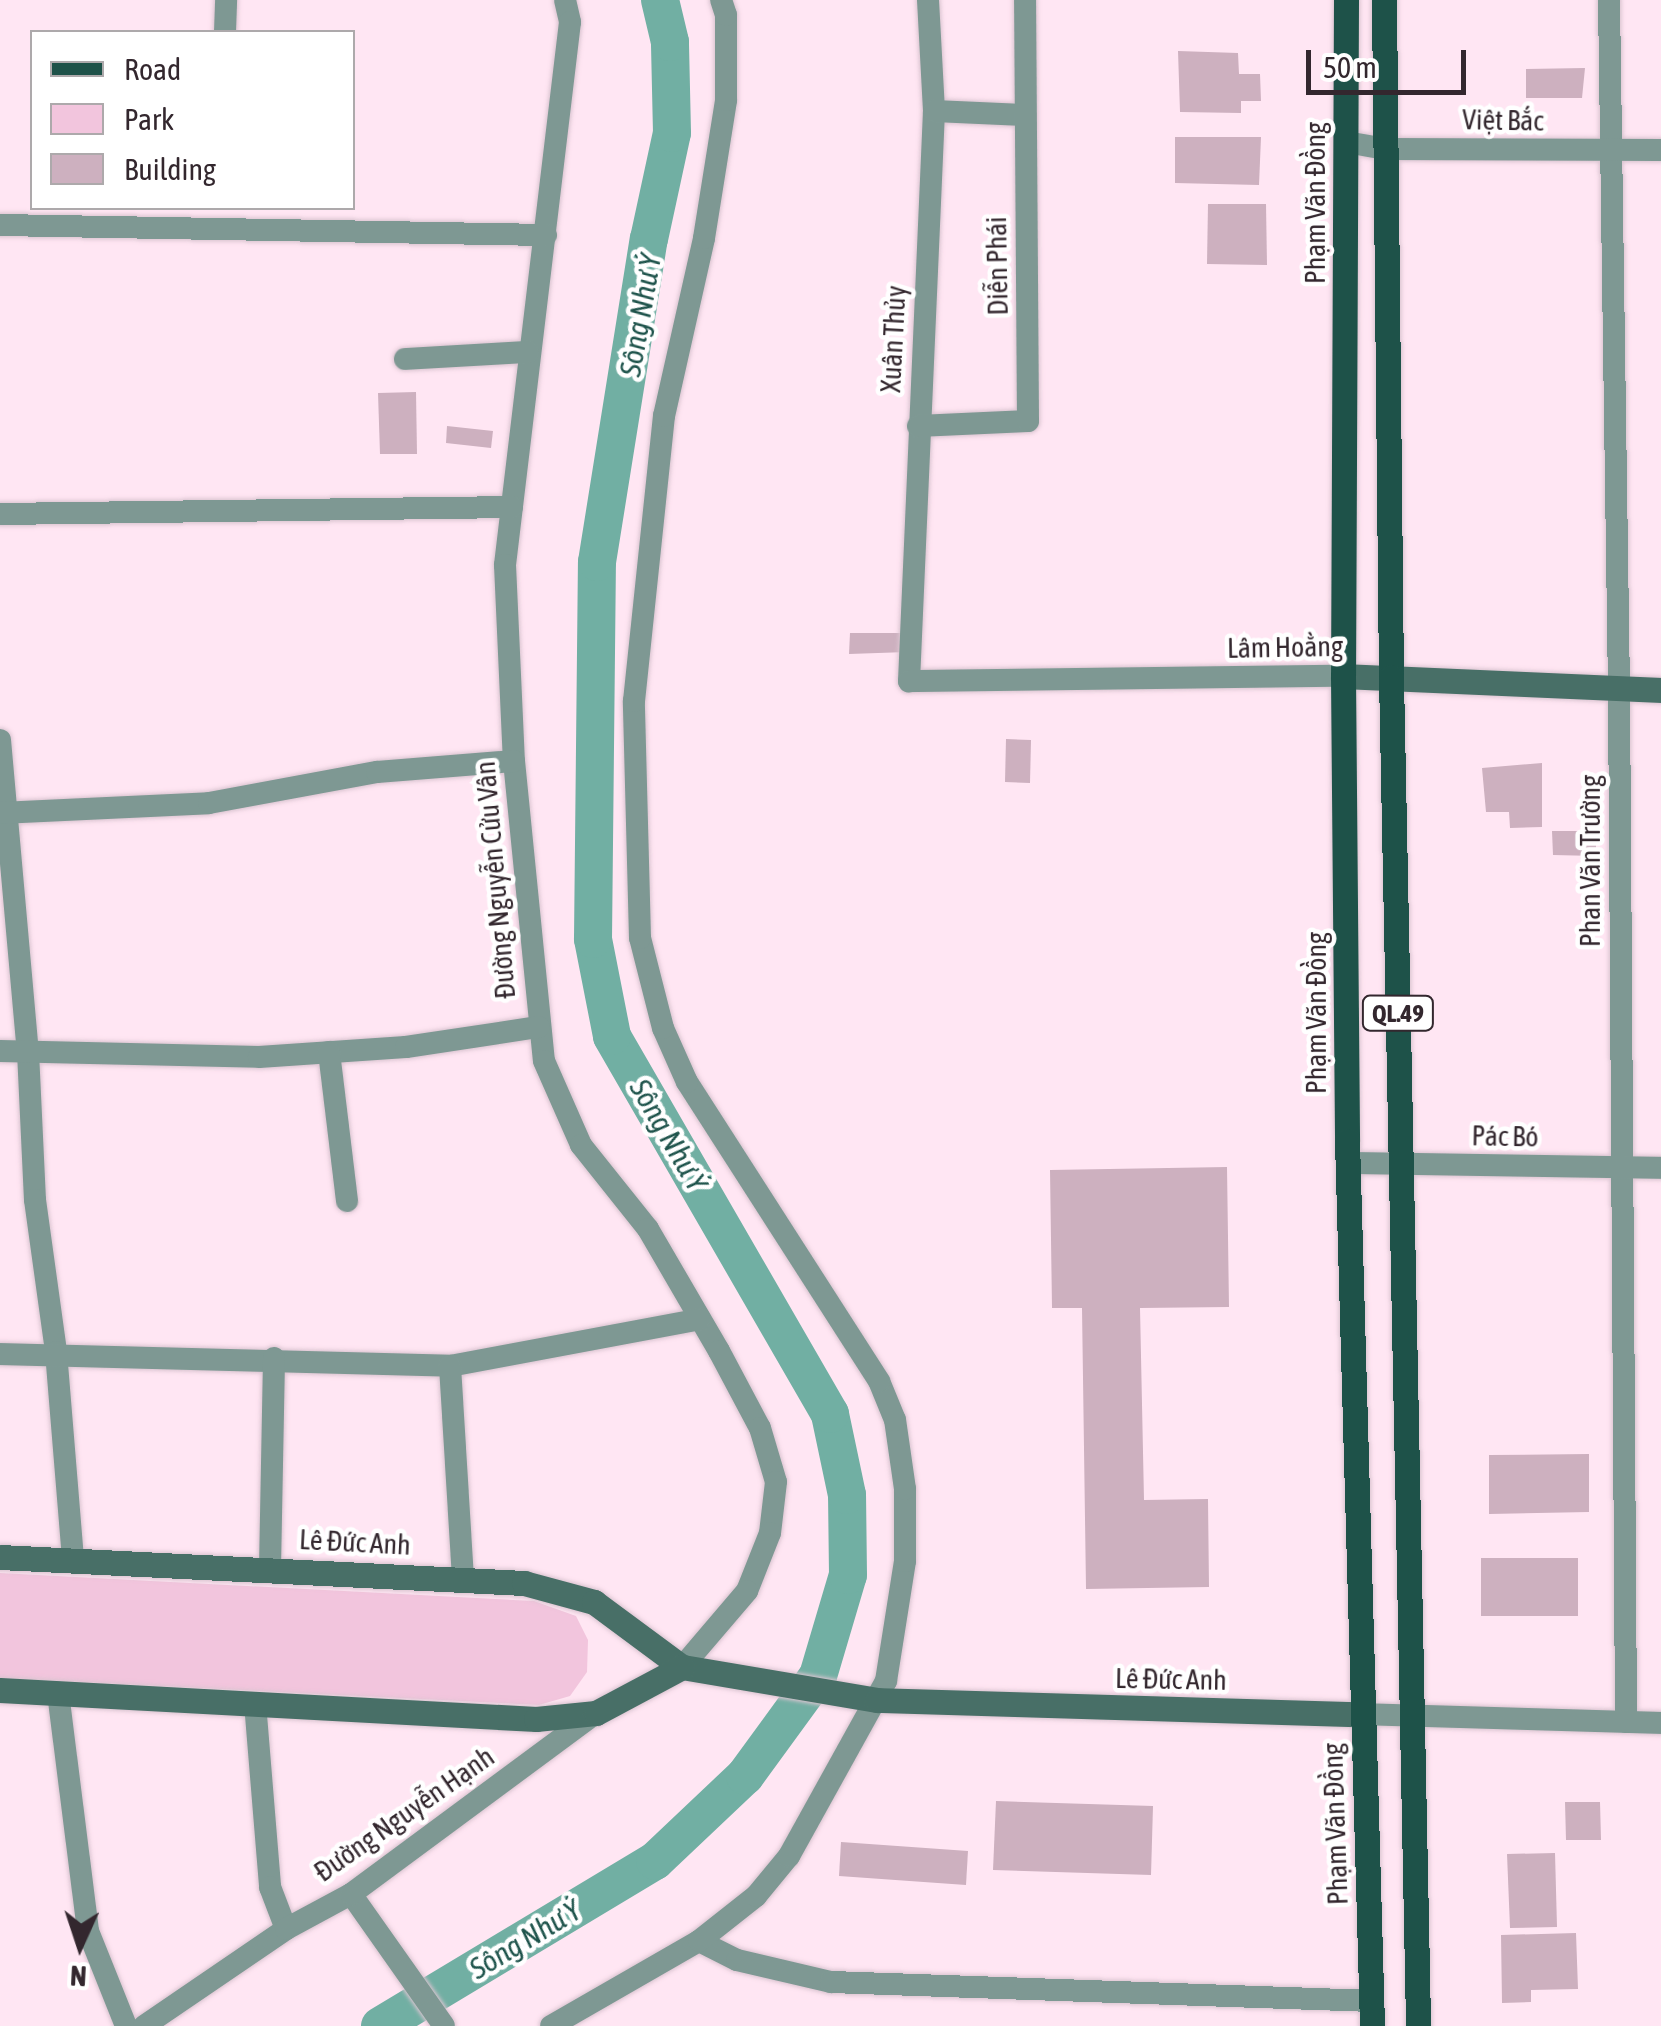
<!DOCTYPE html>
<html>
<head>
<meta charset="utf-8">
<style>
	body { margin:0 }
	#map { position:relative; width:1661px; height:2026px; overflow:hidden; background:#ffe6f3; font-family:"Asap Condensed",sans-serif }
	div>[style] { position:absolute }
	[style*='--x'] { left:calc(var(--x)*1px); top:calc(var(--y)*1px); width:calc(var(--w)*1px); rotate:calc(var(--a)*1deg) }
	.green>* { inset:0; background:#f2c5dd }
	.river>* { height:38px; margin:-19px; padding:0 19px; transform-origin:19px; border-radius:19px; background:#71afa3 }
	.building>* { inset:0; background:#cdb0bf }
	.roads { filter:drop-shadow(0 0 2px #dac4d0) drop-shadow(0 0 2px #dac4d0) }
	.street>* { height:22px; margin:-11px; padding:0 11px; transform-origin:11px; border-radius:11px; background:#7e9893 }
	.secondary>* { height:25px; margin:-12.5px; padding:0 12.5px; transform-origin:12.5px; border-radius:12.5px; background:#486f67 }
	.primary>* { height:25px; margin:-12.5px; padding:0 12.5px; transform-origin:12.5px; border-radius:12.5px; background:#1e5249 }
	span { translate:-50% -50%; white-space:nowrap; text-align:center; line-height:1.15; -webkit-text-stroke:9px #fff; paint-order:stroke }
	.shield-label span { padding:2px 8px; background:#fff; border:2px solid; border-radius:8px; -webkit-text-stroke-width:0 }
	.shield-label { font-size:25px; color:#33272e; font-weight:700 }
	.street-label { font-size:28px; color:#33272e }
	.water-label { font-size:30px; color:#1f544c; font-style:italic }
	.legend { position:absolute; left:30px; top:30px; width:325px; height:180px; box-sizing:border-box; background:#fff; border:2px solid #ada9ab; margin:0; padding:12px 18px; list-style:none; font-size:30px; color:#33272e }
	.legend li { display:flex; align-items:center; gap:20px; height:50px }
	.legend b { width:50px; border:2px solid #ada9ab }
	.north { position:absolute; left:30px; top:1896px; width:100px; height:100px; -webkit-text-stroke:8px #fff; paint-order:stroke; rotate:183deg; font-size:28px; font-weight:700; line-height:40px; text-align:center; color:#33272e }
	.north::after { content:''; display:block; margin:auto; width:35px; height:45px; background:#33272e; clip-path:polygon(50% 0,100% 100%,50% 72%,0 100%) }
	.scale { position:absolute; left:1306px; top:50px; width:160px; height:45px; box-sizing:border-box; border:5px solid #33272e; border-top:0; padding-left:12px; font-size:30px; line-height:35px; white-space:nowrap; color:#33272e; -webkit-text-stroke:8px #fff; paint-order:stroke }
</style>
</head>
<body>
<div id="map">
	<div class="green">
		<div style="clip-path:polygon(0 1573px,534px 1601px,576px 1616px,588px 1640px,587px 1672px,570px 1696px,539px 1705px,0 1678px)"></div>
	</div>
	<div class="river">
		<div style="--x:380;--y:2026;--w:321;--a:-31"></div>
		<div style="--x:655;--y:1861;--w:124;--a:-43.4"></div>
		<div style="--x:745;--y:1776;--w:124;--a:-53.9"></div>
		<div style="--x:818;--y:1676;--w:105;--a:-73.5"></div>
		<div style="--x:848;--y:1575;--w:80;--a:-90.7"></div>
		<div style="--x:847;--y:1495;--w:83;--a:-101.9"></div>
		<div style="--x:830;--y:1414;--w:436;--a:-120"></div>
		<div style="--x:612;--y:1036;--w:99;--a:-101.1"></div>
		<div style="--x:593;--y:939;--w:377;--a:-89.4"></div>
		<div style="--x:597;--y:562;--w:327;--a:-80.9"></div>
		<div style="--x:649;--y:239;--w:108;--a:-77.8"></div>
		<div style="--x:672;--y:133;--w:91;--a:-91.3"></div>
		<div style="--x:670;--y:42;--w:43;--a:-103.4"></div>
	</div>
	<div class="building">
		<div style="clip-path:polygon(1178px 51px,1238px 53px,1239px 74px,1260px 74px,1261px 101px,1241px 101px,1241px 113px,1180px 112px)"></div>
		<div style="clip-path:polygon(1585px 68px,1582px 98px,1526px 98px,1526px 69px)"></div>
		<div style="clip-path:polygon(1175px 137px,1261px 137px,1259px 185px,1175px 183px)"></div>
		<div style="clip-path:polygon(1208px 204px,1266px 204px,1267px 265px,1207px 264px)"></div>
		<div style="clip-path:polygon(416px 392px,417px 454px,380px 454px,378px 393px)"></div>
		<div style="clip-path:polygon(447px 426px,493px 431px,491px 448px,446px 443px)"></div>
		<div style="clip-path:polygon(850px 633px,907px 633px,907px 652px,849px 654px)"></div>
		<div style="clip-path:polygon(1006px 739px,1031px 740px,1030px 783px,1005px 782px)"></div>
		<div style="clip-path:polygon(1542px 763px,1542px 827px,1510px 828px,1509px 812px,1486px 812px,1482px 768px)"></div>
		<div style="clip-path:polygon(1552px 831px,1596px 831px,1596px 856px,1553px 855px)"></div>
		<div style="clip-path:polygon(1227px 1167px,1229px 1307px,1140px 1308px,1144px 1500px,1208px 1499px,1209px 1587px,1086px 1589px,1082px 1308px,1052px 1308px,1050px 1170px)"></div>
		<div style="clip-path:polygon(1589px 1454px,1589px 1512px,1489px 1514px,1489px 1455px)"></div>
		<div style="clip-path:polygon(1481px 1558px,1578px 1558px,1578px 1616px,1481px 1616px)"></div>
		<div style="clip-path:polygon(996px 1801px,1153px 1806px,1151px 1875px,993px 1870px)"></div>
		<div style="clip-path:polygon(1565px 1802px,1600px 1802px,1601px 1840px,1566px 1840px)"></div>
		<div style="clip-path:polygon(841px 1842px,968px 1851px,966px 1885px,839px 1876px)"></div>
		<div style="clip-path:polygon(1555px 1853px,1557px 1927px,1510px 1928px,1507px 1854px)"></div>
		<div style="clip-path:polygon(1576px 1933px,1578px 1989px,1531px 1990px,1531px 2002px,1502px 2003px,1501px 1935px)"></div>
	</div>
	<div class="roads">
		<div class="street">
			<div style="--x:565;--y:0;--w:23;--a:77"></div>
			<div style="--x:570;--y:22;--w:547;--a:96.83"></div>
			<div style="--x:505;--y:565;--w:196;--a:87.4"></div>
			<div style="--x:514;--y:761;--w:301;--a:84.3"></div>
			<div style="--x:544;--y:1061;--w:92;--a:66.2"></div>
			<div style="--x:581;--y:1145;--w:107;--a:51.4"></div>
			<div style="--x:648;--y:1229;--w:141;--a:59.8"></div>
			<div style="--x:719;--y:1351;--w:87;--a:62"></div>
			<div style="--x:760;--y:1428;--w:56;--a:73.5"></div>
			<div style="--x:776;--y:1482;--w:51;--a:96.7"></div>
			<div style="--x:770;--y:1533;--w:62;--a:111.6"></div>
			<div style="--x:747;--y:1591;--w:100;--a:130.5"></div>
			<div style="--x:928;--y:0;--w:111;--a:86.9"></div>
			<div style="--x:934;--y:111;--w:571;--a:92.51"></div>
			<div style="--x:909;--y:681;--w:434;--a:-0.7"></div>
			<div style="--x:1609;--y:0;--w:690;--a:89.17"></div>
			<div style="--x:1619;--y:690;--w:1032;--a:89.61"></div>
			<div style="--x:225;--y:32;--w:32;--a:-88"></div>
			<div style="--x:934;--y:111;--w:90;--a:2.5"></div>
			<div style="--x:1346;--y:142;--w:41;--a:9.9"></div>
			<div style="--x:1386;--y:149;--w:275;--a:0.2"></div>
			<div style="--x:0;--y:225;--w:546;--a:1.05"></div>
			<div style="--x:405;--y:359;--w:123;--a:-3.3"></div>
			<div style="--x:918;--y:426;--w:110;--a:-2.6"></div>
			<div style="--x:1028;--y:421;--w:421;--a:-90.4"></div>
			<div style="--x:0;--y:514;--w:512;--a:-0.78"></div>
			<div style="--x:0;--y:740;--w:313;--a:84.9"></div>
			<div style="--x:28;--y:1052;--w:148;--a:87.3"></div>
			<div style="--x:35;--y:1200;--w:153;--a:82.1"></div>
			<div style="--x:56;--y:1352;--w:210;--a:85.3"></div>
			<div style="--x:0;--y:813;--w:209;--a:-2.7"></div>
			<div style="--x:209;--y:803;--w:171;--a:-10.5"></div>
			<div style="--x:377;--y:772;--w:137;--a:-4.6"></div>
			<div style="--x:0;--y:1051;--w:259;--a:1.3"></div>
			<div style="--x:259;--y:1057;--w:147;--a:-3.9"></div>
			<div style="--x:406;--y:1047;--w:134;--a:-8.6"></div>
			<div style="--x:329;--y:1052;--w:150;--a:83.1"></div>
			<div style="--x:1348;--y:1163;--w:313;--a:0.9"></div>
			<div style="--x:0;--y:1354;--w:450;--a:1.5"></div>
			<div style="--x:450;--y:1366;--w:254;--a:-10.6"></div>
			<div style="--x:450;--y:1366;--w:211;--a:86.5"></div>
			<div style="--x:270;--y:1568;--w:210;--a:-88.9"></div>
			<div style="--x:58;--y:1693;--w:240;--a:82.8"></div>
			<div style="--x:88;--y:1931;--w:102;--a:68.2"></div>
			<div style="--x:255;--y:1703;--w:185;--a:85.3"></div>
			<div style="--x:270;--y:1887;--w:45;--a:69.1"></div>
			<div style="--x:1361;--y:1714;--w:300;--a:1.7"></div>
			<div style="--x:351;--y:1894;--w:161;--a:54.8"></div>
			<div style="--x:699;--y:1941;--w:42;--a:26.6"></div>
			<div style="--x:737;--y:1960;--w:97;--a:13.2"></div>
			<div style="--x:831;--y:1982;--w:542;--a:2.01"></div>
			<div style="--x:144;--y:2026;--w:172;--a:-34.3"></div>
			<div style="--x:286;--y:1929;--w:74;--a:-28.3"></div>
			<div style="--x:351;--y:1894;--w:305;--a:-36.5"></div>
			<div style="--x:551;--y:2026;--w:171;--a:-29.9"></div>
			<div style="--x:699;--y:1941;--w:73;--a:-38.3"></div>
			<div style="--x:756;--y:1896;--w:52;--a:-50.5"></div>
			<div style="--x:789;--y:1856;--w:200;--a:-61"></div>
			<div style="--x:886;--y:1681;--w:121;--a:-81"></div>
			<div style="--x:905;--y:1561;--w:72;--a:-90"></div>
			<div style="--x:905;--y:1489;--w:70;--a:-98.2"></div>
			<div style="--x:895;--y:1420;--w:42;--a:-112.3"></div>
			<div style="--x:879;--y:1381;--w:355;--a:-122.7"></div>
			<div style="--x:687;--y:1082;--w:59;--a:-114"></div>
			<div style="--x:663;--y:1028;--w:93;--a:-104.3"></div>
			<div style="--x:640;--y:938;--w:237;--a:-91.5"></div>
			<div style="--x:634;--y:701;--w:287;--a:-84"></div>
			<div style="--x:664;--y:416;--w:182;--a:-77.3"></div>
			<div style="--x:704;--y:238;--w:140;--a:-80.9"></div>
			<div style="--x:726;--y:100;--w:85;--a:-90"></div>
			<div style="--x:726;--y:15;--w:16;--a:-108"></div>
		</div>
		<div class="secondary">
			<div style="--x:1343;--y:676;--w:318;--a:2.5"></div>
			<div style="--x:0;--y:1557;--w:525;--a:2.84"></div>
			<div style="--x:524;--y:1583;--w:73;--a:15.2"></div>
			<div style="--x:594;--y:1602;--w:109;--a:36.5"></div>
			<div style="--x:682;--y:1667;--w:198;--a:9.6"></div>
			<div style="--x:877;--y:1700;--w:484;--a:1.7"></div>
			<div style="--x:0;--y:1690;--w:537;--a:3.1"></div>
			<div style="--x:536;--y:1719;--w:60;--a:-5.7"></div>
			<div style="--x:596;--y:1713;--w:98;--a:-28.1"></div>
		</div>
		<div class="primary">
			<div style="--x:1346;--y:0;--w:676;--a:90.25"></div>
			<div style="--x:1343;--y:676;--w:465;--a:89.5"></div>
			<div style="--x:1347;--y:1141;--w:885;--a:88.38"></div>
			<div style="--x:1384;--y:0;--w:677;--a:89.41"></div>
			<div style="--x:1391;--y:677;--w:1349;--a:88.85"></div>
		</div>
	</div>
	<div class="shield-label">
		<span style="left:1398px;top:1013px">QL.49</span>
	</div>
	<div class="street-label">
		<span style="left:1503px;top:120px;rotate:1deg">Việt Bắc</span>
		<span style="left:1315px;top:203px;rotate:-90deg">Phạm Văn Đồng</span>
		<span style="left:997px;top:266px;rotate:-91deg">Diễn Phái</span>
		<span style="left:893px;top:339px;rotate:-87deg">Xuân Thủy</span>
		<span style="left:1285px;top:647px;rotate:-1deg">Lâm Hoằng</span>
		<span style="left:1590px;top:861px;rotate:-90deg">Phan Văn Trường</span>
		<span style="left:495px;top:880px;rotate:-95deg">Đường Nguyễn Cửu Vân</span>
		<span style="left:1316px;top:1013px;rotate:-90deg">Phạm Văn Đồng</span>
		<span style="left:1505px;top:1136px;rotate:1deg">Pác Bó</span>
		<span style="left:355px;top:1542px;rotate:3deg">Lê Đức Anh</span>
		<span style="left:1171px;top:1679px;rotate:1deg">Lê Đức Anh</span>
		<span style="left:404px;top:1814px;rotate:-35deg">Đường Nguyễn Hạnh</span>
		<span style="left:1335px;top:1824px;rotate:-92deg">Phạm Văn Đồng</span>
	</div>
	<div class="water-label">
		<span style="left:640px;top:315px;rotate:-80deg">Sông Như Ý</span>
		<span style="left:669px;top:1135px;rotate:60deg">Sông Như Ý</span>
		<span style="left:525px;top:1939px;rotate:-31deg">Sông Như Ý</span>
	</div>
	<ul class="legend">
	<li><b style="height:12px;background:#1e5249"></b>Road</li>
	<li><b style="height:28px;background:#f2c5dd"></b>Park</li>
	<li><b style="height:28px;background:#cdb0bf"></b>Building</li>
	</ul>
	<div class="north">N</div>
	<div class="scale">50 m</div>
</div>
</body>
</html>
